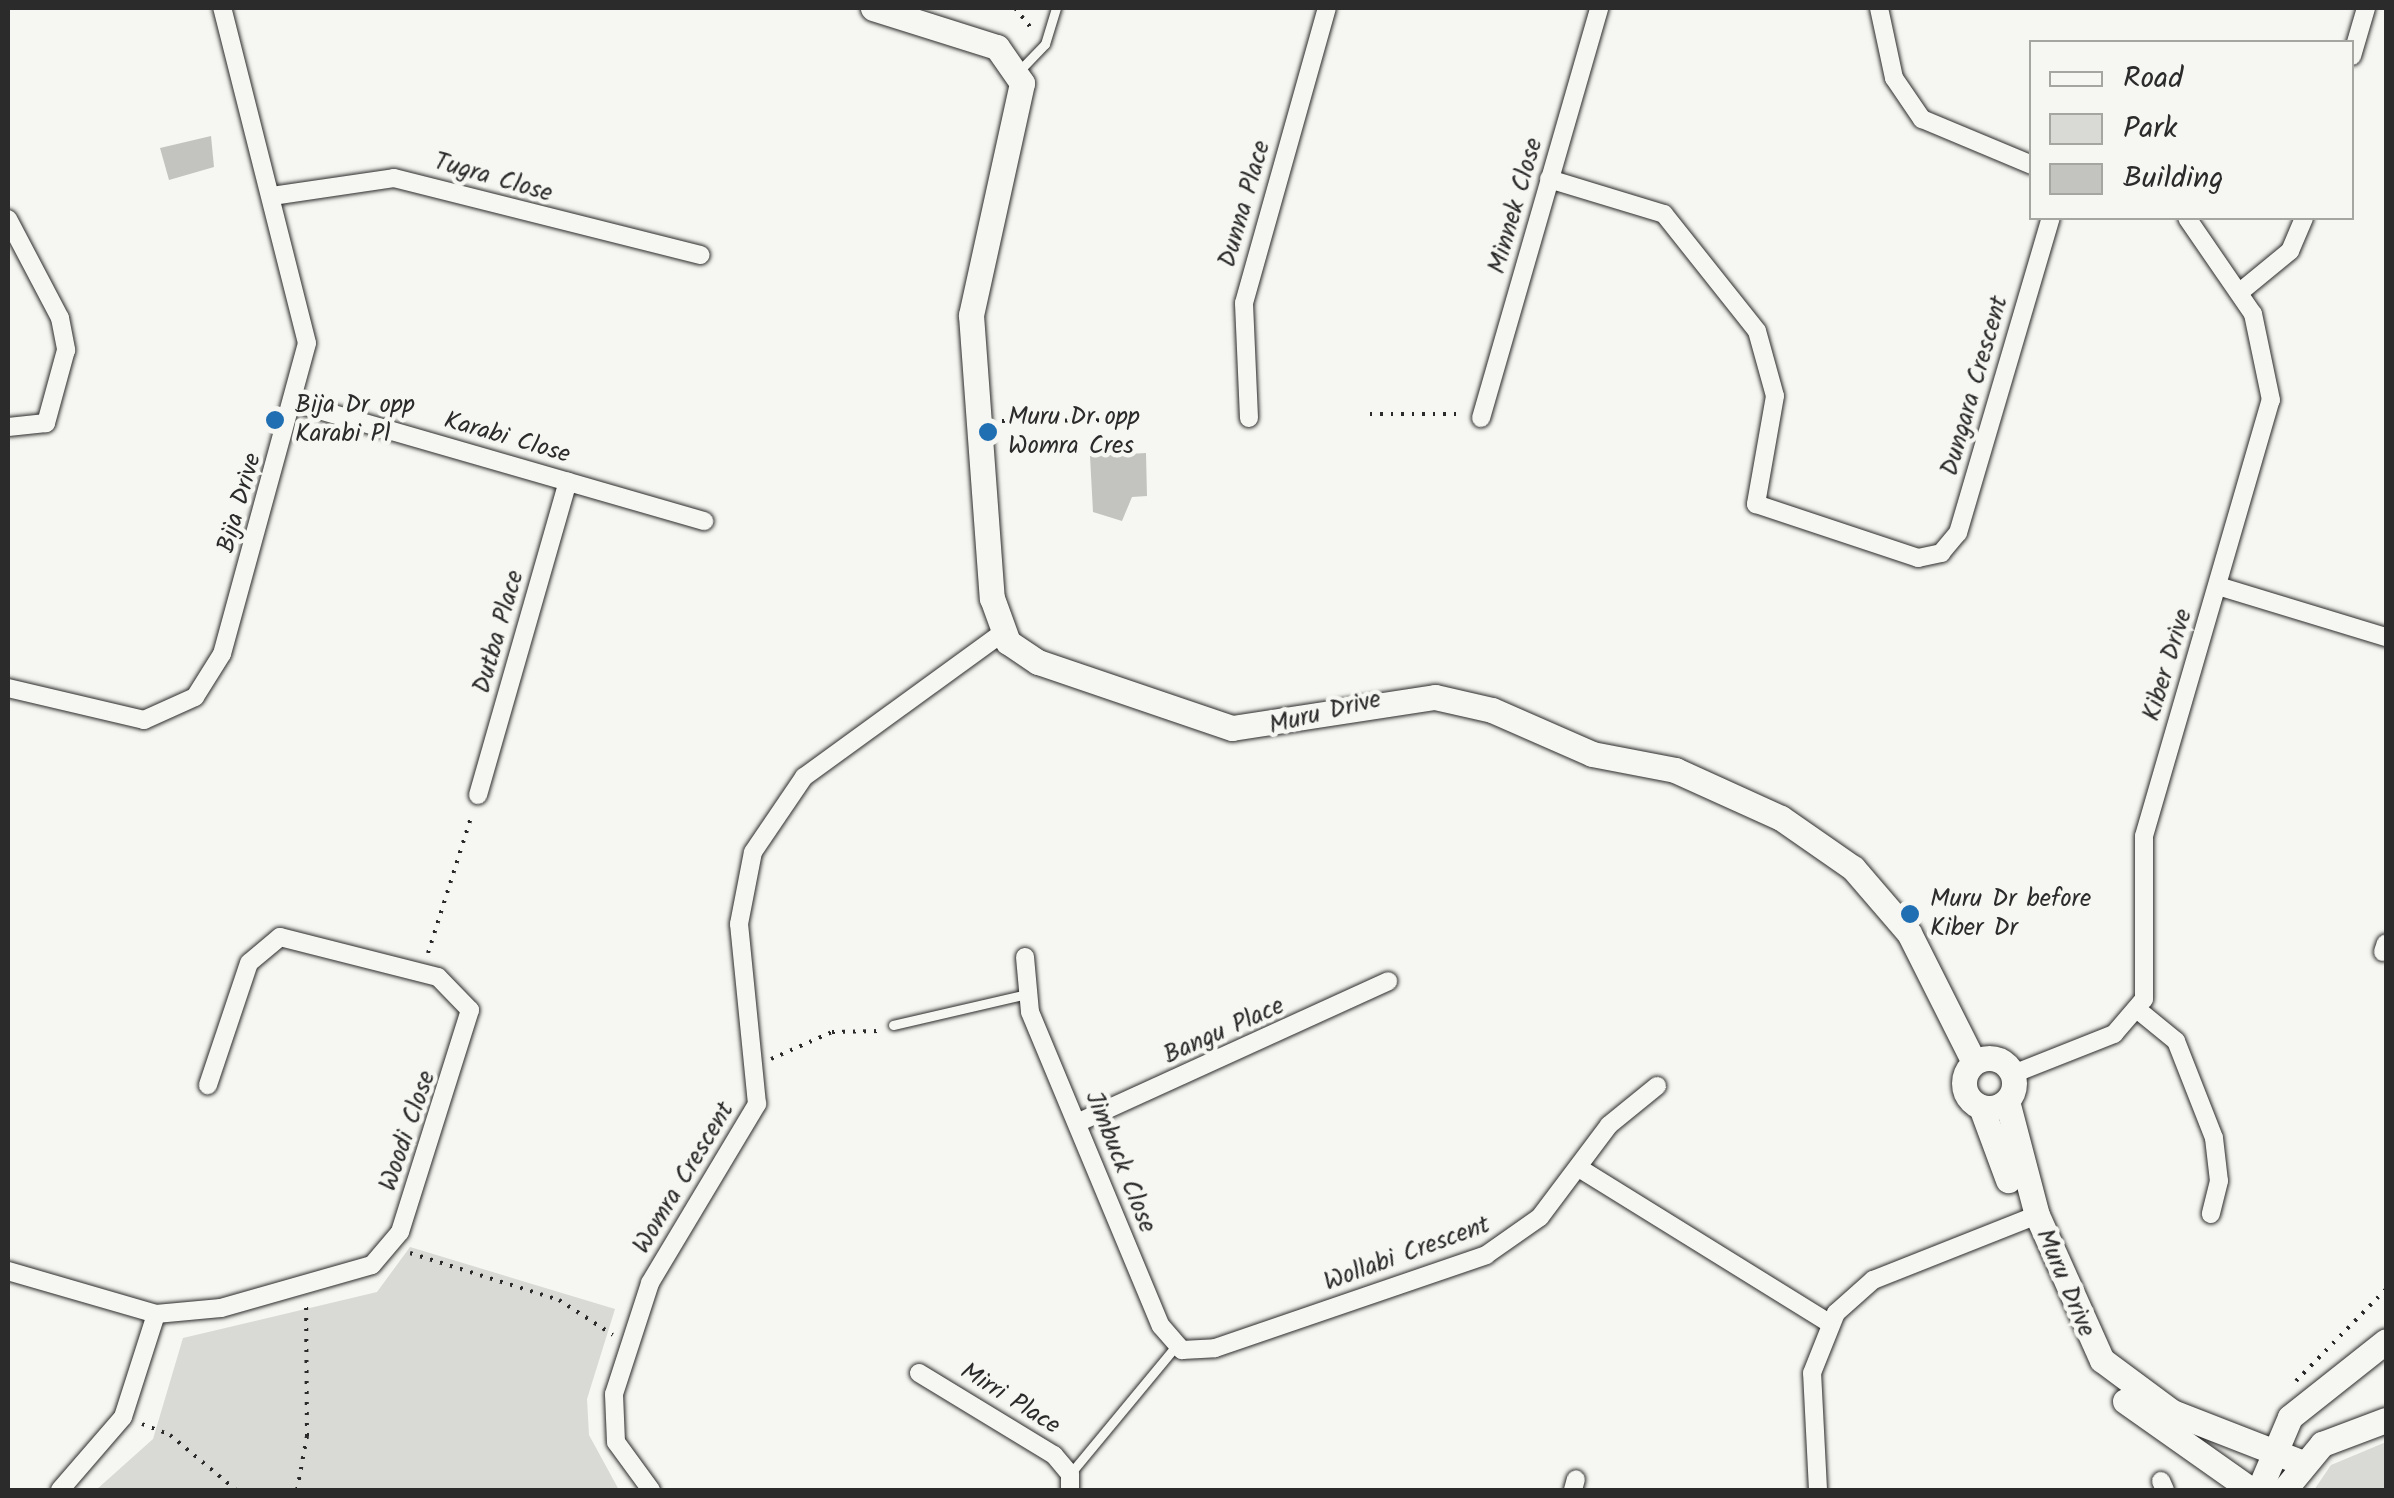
<!DOCTYPE html>
<html>
<head>
<meta charset="utf-8">
<style>
	body { margin:0 }
	#map { position:relative; width:2394px; height:1498px; overflow:hidden; background:#f6f6f2; font-family:Kalam,sans-serif }
	div>[style] { position:absolute }
	[style*='--x'] { left:calc(var(--x)*1px); top:calc(var(--y)*1px); width:calc(var(--w)*1px); rotate:calc(var(--a)*1deg) }
	.green>* { inset:0; background:#d9d9d5 }
	.building>* { inset:0; background:#c3c3c0 }
	.path>* { height:4px; margin-top:-2px; transform-origin:0; background:repeating-linear-gradient(90deg,#2b2b2b 0 2.5px,transparent 0 10.5px) }
	.roads { filter:drop-shadow(0 0 2px #2b2b2b) drop-shadow(0 0 2px #2b2b2b) }
	.lane>* { height:9px; margin:-4.5px; padding:0 4.5px; transform-origin:4.5px; border-radius:4.5px; background:#f6f6f2 }
	.street>* { height:18px; margin:-9px; padding:0 9px; transform-origin:9px; border-radius:9px; background:#f6f6f2 }
	.secondary>* { height:25px; margin:-12.5px; padding:0 12.5px; transform-origin:12.5px; border-radius:12.5px; background:#f6f6f2 }
	.secondary>.ring { margin:-12.5px; padding:0; box-sizing:content-box; background:none; border:25px solid #f6f6f2; border-radius:50% }
	.dots>* { width:28px; height:28px; translate:-50% -50%; box-sizing:border-box; border:5px solid #f6f6f2; border-radius:50% }
	span { translate:-50% -50%; white-space:nowrap; text-align:center; line-height:1.15; -webkit-text-stroke:9px #f6f6f2; paint-order:stroke }
	.street-label { font-size:25px; color:#2b2b2b }
	.poi-label { font-size:25px; color:#2b2b2b }
	.left { translate:0 -50%; text-align:left }
	.frame { position:absolute; inset:0; border:10px solid #2b2b2b; pointer-events:none }
	.legend { position:absolute; left:2029px; top:40px; width:325px; height:180px; box-sizing:border-box; background:#f6f6f2; border:2px solid #a5a5a2; margin:0; padding:12px 18px; list-style:none; font-size:30px; color:#2b2b2b }
	.legend li { display:flex; align-items:center; gap:20px; height:50px }
	.legend b { width:50px; border:2px solid #a5a5a2 }
</style>
</head>
<body>
<div id="map">
	<div class="green">
		<div style="clip-path:polygon(410px 1247px,615px 1309px,587px 1399px,589px 1435px,619px 1490px,96px 1490px,153px 1439px,183px 1338px,377px 1292px)"></div>
		<div style="clip-path:polygon(2386px 1442px,2386px 1490px,2314px 1490px,2331px 1465px)"></div>
	</div>
	<div class="building">
		<div style="clip-path:polygon(211px 136px,214px 167px,169px 180px,160px 148px)"></div>
		<div style="clip-path:polygon(1146px 453px,1147px 496px,1132px 497px,1122px 521px,1093px 512px,1090px 456px)"></div>
	</div>
	<div class="path">
		<div style="--x:1015;--y:8;--w:27;--a:51"></div>
		<div style="--x:1370;--y:414;--w:92;--a:0"></div>
		<div style="--x:1002;--y:421;--w:124;--a:-0.5"></div>
		<div style="--x:428;--y:953;--w:146;--a:-72.4"></div>
		<div style="--x:771;--y:1059;--w:67;--a:-23.9"></div>
		<div style="--x:832;--y:1032;--w:48;--a:-1.2"></div>
		<div style="--x:410;--y:1253;--w:156;--a:17.5"></div>
		<div style="--x:559;--y:1300;--w:64;--a:32.9"></div>
		<div style="--x:2296;--y:1381;--w:129;--a:-45.6"></div>
		<div style="--x:142;--y:1424;--w:30;--a:21"></div>
		<div style="--x:170;--y:1435;--w:86;--a:39.8"></div>
		<div style="--x:297;--y:1490;--w:55;--a:-79.5"></div>
		<div style="--x:307;--y:1436;--w:131;--a:-90.4"></div>
	</div>
	<div class="roads">
		<div class="lane">
			<div style="--x:1018;--y:72;--w:39;--a:-46"></div>
			<div style="--x:1045;--y:44;--w:38;--a:-73"></div>
			<div style="--x:893;--y:1025;--w:138;--a:-13"></div>
			<div style="--x:1070;--y:1474;--w:166;--a:-50.4"></div>
		</div>
		<div class="street">
			<div style="--x:1879;--y:8;--w:72;--a:77.9"></div>
			<div style="--x:1894;--y:78;--w:50;--a:55.7"></div>
			<div style="--x:1922;--y:119;--w:119;--a:22.7"></div>
			<div style="--x:2352;--y:56;--w:50;--a:-73.7"></div>
			<div style="--x:1549;--y:179;--w:120;--a:16.9"></div>
			<div style="--x:1664;--y:214;--w:149;--a:51.5"></div>
			<div style="--x:1757;--y:331;--w:67;--a:74.5"></div>
			<div style="--x:1775;--y:396;--w:110;--a:100"></div>
			<div style="--x:1756;--y:504;--w:171;--a:18.4"></div>
			<div style="--x:1918;--y:558;--w:24;--a:-12"></div>
			<div style="--x:1941;--y:553;--w:26;--a:-50"></div>
			<div style="--x:1958;--y:533;--w:328;--a:-73.6"></div>
			<div style="--x:272;--y:196;--w:123;--a:-8.4"></div>
			<div style="--x:394;--y:178;--w:316;--a:14.1"></div>
			<div style="--x:8;--y:219;--w:112;--a:62.3"></div>
			<div style="--x:60;--y:318;--w:33;--a:79"></div>
			<div style="--x:66;--y:350;--w:76;--a:105.3"></div>
			<div style="--x:46;--y:423;--w:38;--a:174"></div>
			<div style="--x:2240;--y:292;--w:65;--a:-39.4"></div>
			<div style="--x:2290;--y:251;--w:36;--a:-67"></div>
			<div style="--x:295;--y:403;--w:426;--a:16.1"></div>
			<div style="--x:1249;--y:418;--w:115;--a:-92.5"></div>
			<div style="--x:1244;--y:303;--w:306;--a:-74.3"></div>
			<div style="--x:1481;--y:418;--w:427;--a:-73.9"></div>
			<div style="--x:2218;--y:586;--w:176;--a:16.9"></div>
			<div style="--x:8;--y:688;--w:140;--a:13.2"></div>
			<div style="--x:144;--y:720;--w:56;--a:-24.3"></div>
			<div style="--x:195;--y:697;--w:51;--a:-57.9"></div>
			<div style="--x:222;--y:654;--w:322;--a:-74.7"></div>
			<div style="--x:307;--y:343;--w:346;--a:-104.2"></div>
			<div style="--x:478;--y:795;--w:326;--a:-74"></div>
			<div style="--x:2383;--y:952;--w:9;--a:-72"></div>
			<div style="--x:1025;--y:957;--w:55;--a:84.8"></div>
			<div style="--x:1030;--y:1012;--w:340;--a:67.4"></div>
			<div style="--x:1161;--y:1326;--w:32;--a:49"></div>
			<div style="--x:1182;--y:1350;--w:33;--a:-3"></div>
			<div style="--x:1215;--y:1348;--w:287;--a:-18.9"></div>
			<div style="--x:1486;--y:1255;--w:66;--a:-35.1"></div>
			<div style="--x:1540;--y:1217;--w:115;--a:-53.1"></div>
			<div style="--x:1609;--y:1125;--w:62;--a:-39.1"></div>
			<div style="--x:2138;--y:1010;--w:49;--a:39.2"></div>
			<div style="--x:2176;--y:1041;--w:104;--a:68.6"></div>
			<div style="--x:2214;--y:1138;--w:43;--a:83.4"></div>
			<div style="--x:2219;--y:1181;--w:34;--a:104"></div>
			<div style="--x:2013;--y:1074;--w:109;--a:-21.6"></div>
			<div style="--x:2114;--y:1034;--w:46;--a:-49.4"></div>
			<div style="--x:2144;--y:999;--w:163;--a:-90"></div>
			<div style="--x:2144;--y:836;--w:454;--a:-73.8"></div>
			<div style="--x:2271;--y:400;--w:88;--a:-101.8"></div>
			<div style="--x:2253;--y:314;--w:116;--a:-124.5"></div>
			<div style="--x:1077;--y:1123;--w:342;--a:-24.5"></div>
			<div style="--x:1579;--y:1168;--w:294;--a:31.8"></div>
			<div style="--x:8;--y:1271;--w:154;--a:16.2"></div>
			<div style="--x:156;--y:1314;--w:65;--a:-5.3"></div>
			<div style="--x:221;--y:1308;--w:157;--a:-15.9"></div>
			<div style="--x:372;--y:1265;--w:43;--a:-49.7"></div>
			<div style="--x:400;--y:1232;--w:233;--a:-72.5"></div>
			<div style="--x:470;--y:1010;--w:46;--a:-134.1"></div>
			<div style="--x:438;--y:977;--w:163;--a:-165.8"></div>
			<div style="--x:280;--y:937;--w:40;--a:140"></div>
			<div style="--x:249;--y:963;--w:129;--a:108.6"></div>
			<div style="--x:919;--y:1373;--w:158;--a:31.3"></div>
			<div style="--x:1054;--y:1455;--w:25;--a:50"></div>
			<div style="--x:1070;--y:1474;--w:16;--a:90"></div>
			<div style="--x:2161;--y:1481;--w:10;--a:66"></div>
			<div style="--x:60;--y:1490;--w:96;--a:-49.2"></div>
			<div style="--x:123;--y:1417;--w:108;--a:-72.2"></div>
			<div style="--x:651;--y:1490;--w:59;--a:-126.1"></div>
			<div style="--x:616;--y:1442;--w:48;--a:-92.4"></div>
			<div style="--x:614;--y:1394;--w:117;--a:-72"></div>
			<div style="--x:650;--y:1283;--w:209;--a:-59.1"></div>
			<div style="--x:757;--y:1104;--w:181;--a:-95.7"></div>
			<div style="--x:739;--y:924;--w:73;--a:-79"></div>
			<div style="--x:753;--y:852;--w:91;--a:-55.8"></div>
			<div style="--x:804;--y:777;--w:243;--a:-36"></div>
			<div style="--x:1573;--y:1490;--w:11;--a:-75"></div>
			<div style="--x:1818;--y:1490;--w:117;--a:-92.9"></div>
			<div style="--x:1812;--y:1373;--w:65;--a:-68.2"></div>
			<div style="--x:1836;--y:1313;--w:50;--a:-41.7"></div>
			<div style="--x:1873;--y:1280;--w:176;--a:-21.6"></div>
		</div>
		<div class="secondary">
			<div style="--x:873;--y:8;--w:130;--a:17.5"></div>
			<div style="--x:997;--y:47;--w:44;--a:55.2"></div>
			<div style="--x:1022;--y:83;--w:238;--a:102.4"></div>
			<div style="--x:971;--y:315;--w:284;--a:85.8"></div>
			<div style="--x:992;--y:598;--w:47;--a:70"></div>
			<div style="--x:1008;--y:642;--w:36;--a:34"></div>
			<div style="--x:1038;--y:662;--w:205;--a:18.8"></div>
			<div style="--x:1232;--y:728;--w:205;--a:-8.7"></div>
			<div style="--x:1435;--y:697;--w:58;--a:12.8"></div>
			<div style="--x:1492;--y:710;--w:109;--a:23.7"></div>
			<div style="--x:1592;--y:754;--w:85;--a:10.9"></div>
			<div style="--x:1675;--y:770;--w:116;--a:24.4"></div>
			<div style="--x:1781;--y:818;--w:88;--a:34.8"></div>
			<div style="--x:1853;--y:868;--w:86;--a:49.3"></div>
			<div style="--x:1909;--y:933;--w:144;--a:63.3"></div>
			<div class="ring" style="left:1964px;top:1058px;width:25px;height:25px"></div>
			<div style="--x:2007;--y:1101;--w:118;--a:75.3"></div>
			<div style="--x:2037;--y:1215;--w:159;--a:65.9"></div>
			<div style="--x:2102;--y:1360;--w:87;--a:36.6"></div>
			<div style="--x:2172;--y:1412;--w:137;--a:21.3"></div>
			<div style="--x:1981;--y:1107;--w:78;--a:69.7"></div>
			<div style="--x:2125;--y:1401;--w:154;--a:35.2"></div>
			<div style="--x:2259;--y:1490;--w:79;--a:-67"></div>
			<div style="--x:2290;--y:1417;--w:122;--a:-38.4"></div>
			<div style="--x:2284;--y:1490;--w:60;--a:-50.4"></div>
			<div style="--x:2322;--y:1444;--w:68;--a:-20.6"></div>
		</div>
	</div>
	<div class="dots">
		<div style="left:275px;top:420px;background:#1f6fb2"></div>
		<div style="left:988px;top:432px;background:#1f6fb2"></div>
		<div style="left:1910px;top:914px;background:#1f6fb2"></div>
	</div>
	<div class="street-label">
		<span style="left:493px;top:178px;rotate:16deg">Tugra Close</span>
		<span style="left:1245px;top:204px;rotate:-74deg">Dunna Place</span>
		<span style="left:1516px;top:206px;rotate:-74deg">Minnek Close</span>
		<span style="left:1975px;top:386px;rotate:-74deg">Dungara Crescent</span>
		<span style="left:507px;top:438px;rotate:16deg">Karabi Close</span>
		<span style="left:240px;top:503px;rotate:-74deg">Bija Drive</span>
		<span style="left:499px;top:632px;rotate:-74deg">Dutba Place</span>
		<span style="left:2168px;top:665px;rotate:-73deg">Kiber Drive</span>
		<span style="left:1325px;top:713px;rotate:-14deg">Muru Drive</span>
		<span style="left:1224px;top:1031px;rotate:-24deg">Bangu Place</span>
		<span style="left:408px;top:1131px;rotate:-71deg">Woodi Close</span>
		<span style="left:1120px;top:1162px;rotate:68deg">Jimbuck Close</span>
		<span style="left:684px;top:1178px;rotate:-59deg">Womra Crescent</span>
		<span style="left:1407px;top:1254px;rotate:-20deg">Wollabi Crescent</span>
		<span style="left:2065px;top:1283px;rotate:67deg">Muru Drive</span>
		<span style="left:1010px;top:1399px;rotate:32deg">Mirri Place</span>
	</div>
	<div class="poi-label">
		<span class="left" style="left:295px;top:420px">Bija Dr opp<br>Karabi Pl</span>
		<span class="left" style="left:1008px;top:432px">Muru Dr opp<br>Womra Cres</span>
		<span class="left" style="left:1930px;top:914px">Muru Dr before<br>Kiber Dr</span>
	</div>
	<div class="frame"></div>
	<ul class="legend">
	<li><b style="height:12px;background:#f6f6f2"></b>Road</li>
	<li><b style="height:28px;background:#d9d9d5"></b>Park</li>
	<li><b style="height:28px;background:#c3c3c0"></b>Building</li>
	</ul>
</div>
</body>
</html>
